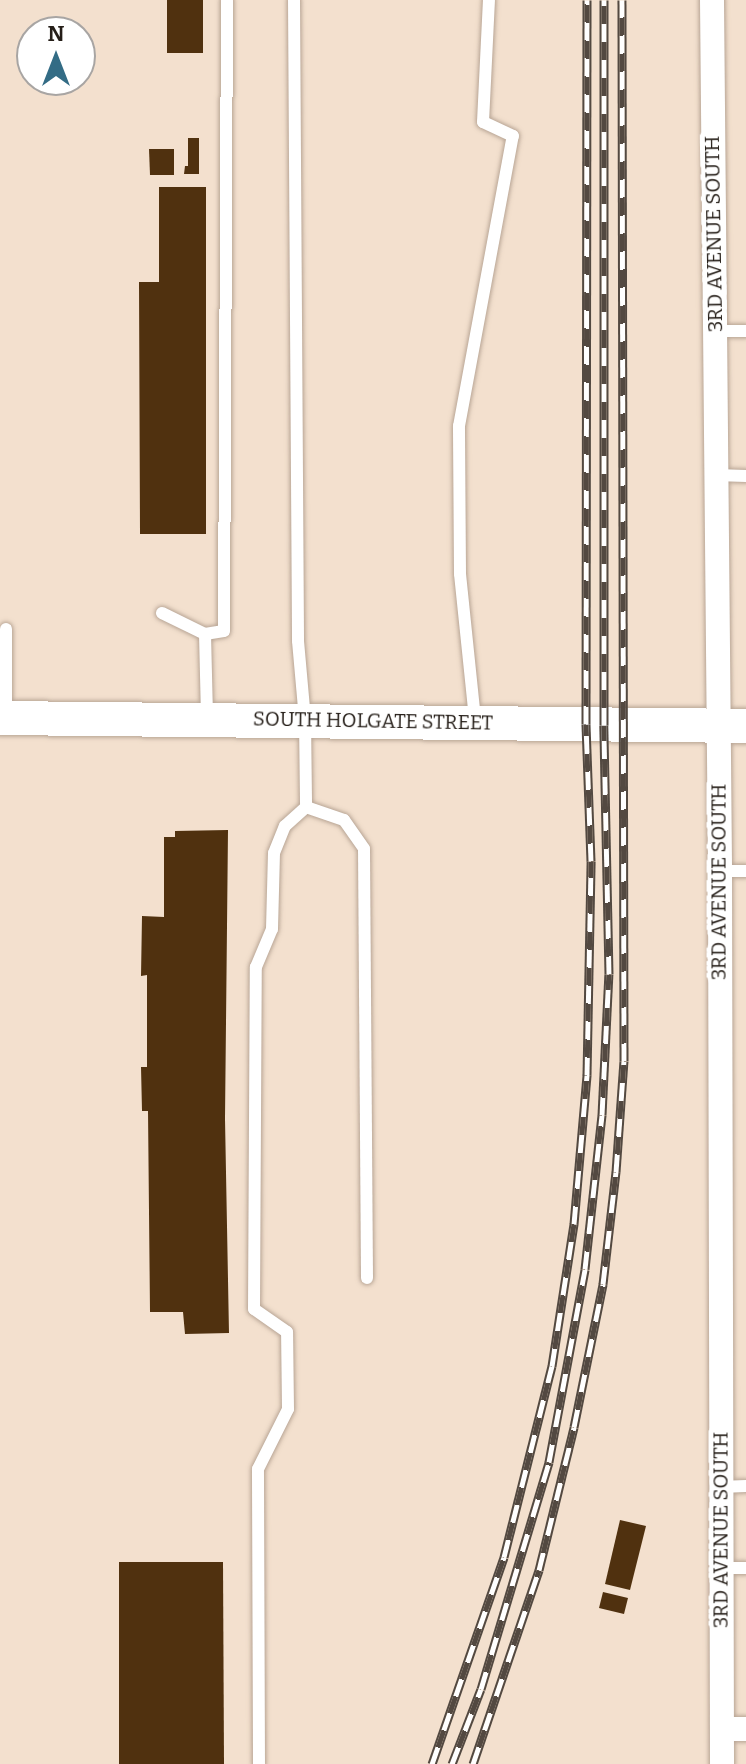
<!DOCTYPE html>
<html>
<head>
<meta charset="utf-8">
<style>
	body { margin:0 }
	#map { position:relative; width:746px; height:1764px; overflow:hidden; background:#f3e0ce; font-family:Bitter,serif }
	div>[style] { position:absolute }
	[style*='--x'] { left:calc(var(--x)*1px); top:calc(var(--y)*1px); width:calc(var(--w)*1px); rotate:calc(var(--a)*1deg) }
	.building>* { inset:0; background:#50310f }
	.roads { filter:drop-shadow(0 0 2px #b8a595) drop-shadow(0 0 2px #b8a595) }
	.lane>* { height:12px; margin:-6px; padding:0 6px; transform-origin:6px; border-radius:6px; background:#fff }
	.street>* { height:24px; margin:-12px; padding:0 12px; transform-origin:12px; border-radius:12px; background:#fff }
	.secondary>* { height:34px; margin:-17px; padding:0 17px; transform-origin:17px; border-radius:17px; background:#fff }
	.rail>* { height:9px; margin-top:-4.5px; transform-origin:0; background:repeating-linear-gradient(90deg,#fff 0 18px,#534941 0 36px); box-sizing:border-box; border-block:2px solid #534941 }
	span { translate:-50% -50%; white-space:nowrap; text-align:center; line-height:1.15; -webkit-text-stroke:8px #fff; paint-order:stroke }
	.street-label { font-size:20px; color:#251e18 }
	.north { position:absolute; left:16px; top:16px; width:80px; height:80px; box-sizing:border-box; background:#fff; border:2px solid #a8a5a3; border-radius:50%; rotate:0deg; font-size:22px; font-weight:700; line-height:32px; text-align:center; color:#251e18 }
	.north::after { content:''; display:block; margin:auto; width:28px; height:36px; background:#336c85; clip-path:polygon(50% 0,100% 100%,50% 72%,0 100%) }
</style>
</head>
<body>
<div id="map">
	<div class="building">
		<div style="clip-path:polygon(167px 0,203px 0,203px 53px,167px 53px)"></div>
		<div style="clip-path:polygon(188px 138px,199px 138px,199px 174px,184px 174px,185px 166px,188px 166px)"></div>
		<div style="clip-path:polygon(149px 149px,174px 149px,174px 175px,150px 175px)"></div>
		<div style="clip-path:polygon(159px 187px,206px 187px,206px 534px,140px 534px,139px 282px,159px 282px)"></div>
		<div style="clip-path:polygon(228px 830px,225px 1119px,229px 1333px,185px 1334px,183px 1312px,150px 1312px,148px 1111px,142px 1111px,141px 1067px,147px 1067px,147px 975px,141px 976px,142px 916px,164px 917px,164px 837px,175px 837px,175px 831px)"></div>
		<div style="clip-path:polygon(620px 1520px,646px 1526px,630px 1590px,605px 1584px)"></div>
		<div style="clip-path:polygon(119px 1562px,223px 1562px,224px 1764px,119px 1764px)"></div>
		<div style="clip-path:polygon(603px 1592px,628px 1598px,624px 1614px,599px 1608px)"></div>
	</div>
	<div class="roads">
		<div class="lane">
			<div style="--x:294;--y:0;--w:641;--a:89.64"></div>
			<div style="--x:298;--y:641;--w:78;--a:84.9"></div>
			<div style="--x:305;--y:719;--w:88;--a:89.3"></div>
			<div style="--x:306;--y:807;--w:40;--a:18.9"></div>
			<div style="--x:344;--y:820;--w:35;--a:55"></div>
			<div style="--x:364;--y:849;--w:429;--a:89.6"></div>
			<div style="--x:715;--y:331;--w:31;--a:0"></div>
			<div style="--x:716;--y:475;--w:30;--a:2"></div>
			<div style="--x:162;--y:613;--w:48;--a:26"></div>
			<div style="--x:205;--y:634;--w:84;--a:88.6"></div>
			<div style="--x:205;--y:634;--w:19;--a:-9"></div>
			<div style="--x:224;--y:631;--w:631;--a:-89.73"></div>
			<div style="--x:6;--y:715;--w:86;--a:-90"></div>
			<div style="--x:475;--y:719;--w:146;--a:-95.9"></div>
			<div style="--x:460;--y:574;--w:148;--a:-90.4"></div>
			<div style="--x:459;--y:426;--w:295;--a:-79.5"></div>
			<div style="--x:513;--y:136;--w:33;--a:-155"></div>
			<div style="--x:483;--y:122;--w:122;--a:-87.2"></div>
			<div style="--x:720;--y:871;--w:26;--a:0"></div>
			<div style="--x:720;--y:1487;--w:26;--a:-2"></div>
			<div style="--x:721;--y:1568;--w:25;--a:0"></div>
			<div style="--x:259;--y:1764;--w:295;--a:-90.2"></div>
			<div style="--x:258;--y:1469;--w:67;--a:-63.4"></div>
			<div style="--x:288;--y:1409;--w:77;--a:-90.7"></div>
			<div style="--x:287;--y:1332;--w:40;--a:-145.1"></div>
			<div style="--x:254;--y:1309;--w:342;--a:-89.7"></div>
			<div style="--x:256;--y:967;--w:41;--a:-67.2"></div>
			<div style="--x:272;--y:929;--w:76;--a:-88.5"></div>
			<div style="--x:274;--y:853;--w:29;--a:-68"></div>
			<div style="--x:285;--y:826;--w:28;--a:-42"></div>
		</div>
		<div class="street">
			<div style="--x:712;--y:0;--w:871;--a:89.47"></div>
			<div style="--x:720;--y:871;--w:893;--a:89.87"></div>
			<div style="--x:722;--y:1729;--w:24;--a:0"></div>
		</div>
		<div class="secondary">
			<div style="--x:0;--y:718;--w:746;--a:0.61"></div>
		</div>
	</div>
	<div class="rail">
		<div style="--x:432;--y:1764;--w:219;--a:-70.8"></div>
		<div style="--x:504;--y:1557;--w:197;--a:-75.9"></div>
		<div style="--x:552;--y:1366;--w:144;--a:-81.2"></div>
		<div style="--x:574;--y:1224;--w:150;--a:-85"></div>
		<div style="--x:587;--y:1075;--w:214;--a:-88.9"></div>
		<div style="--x:591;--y:861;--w:137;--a:-92.1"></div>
		<div style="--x:586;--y:724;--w:724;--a:-89.92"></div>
		<div style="--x:452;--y:1764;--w:80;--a:-68.9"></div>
		<div style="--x:481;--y:1689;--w:237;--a:-73.3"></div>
		<div style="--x:549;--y:1462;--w:196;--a:-79.4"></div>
		<div style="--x:585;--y:1269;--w:155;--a:-83.7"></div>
		<div style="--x:602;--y:1115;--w:141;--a:-87.2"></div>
		<div style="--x:609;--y:974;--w:249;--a:-91.2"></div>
		<div style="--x:604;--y:725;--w:725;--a:-90"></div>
		<div style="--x:473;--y:1764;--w:205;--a:-71.2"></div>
		<div style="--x:539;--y:1570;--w:147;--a:-76.2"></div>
		<div style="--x:574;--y:1427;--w:146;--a:-78.5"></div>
		<div style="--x:603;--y:1284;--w:113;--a:-83.4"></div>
		<div style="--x:616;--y:1172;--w:111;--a:-85.9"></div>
		<div style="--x:624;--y:1061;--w:1061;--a:-90.11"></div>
	</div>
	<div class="street-label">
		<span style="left:714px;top:234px;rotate:-91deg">3RD AVENUE SOUTH</span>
		<span style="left:373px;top:721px;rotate:1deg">SOUTH HOLGATE STREET</span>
		<span style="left:719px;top:882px;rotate:-90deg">3RD AVENUE SOUTH</span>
		<span style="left:721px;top:1530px;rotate:-90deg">3RD AVENUE SOUTH</span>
	</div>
	<div class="north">N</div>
</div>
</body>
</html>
